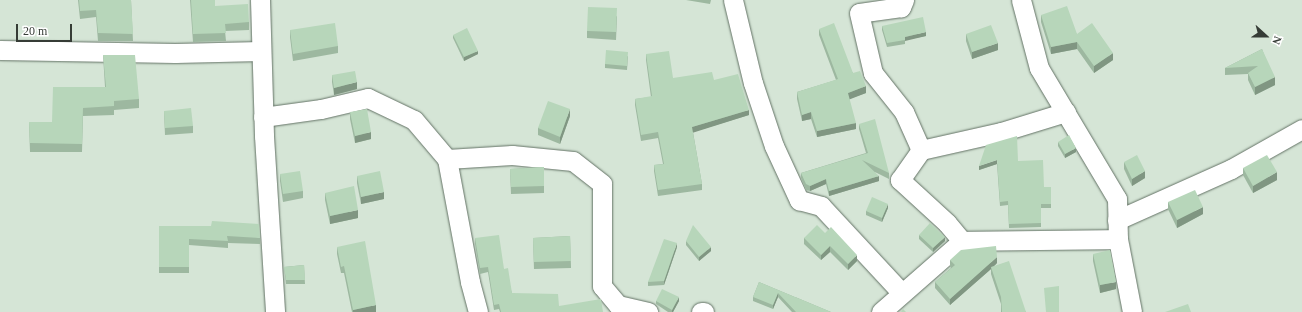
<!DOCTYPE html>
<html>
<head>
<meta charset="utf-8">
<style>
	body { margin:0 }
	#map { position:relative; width:1302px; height:312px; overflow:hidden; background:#d5e5d6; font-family:"Times New Roman",serif }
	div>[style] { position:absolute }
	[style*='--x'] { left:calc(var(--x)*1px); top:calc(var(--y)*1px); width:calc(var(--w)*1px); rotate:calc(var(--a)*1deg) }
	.roads { filter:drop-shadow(0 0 1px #637265) drop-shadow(0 0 1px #637265) }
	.minor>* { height:19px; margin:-9.5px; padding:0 9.5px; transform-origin:9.5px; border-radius:9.5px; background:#fff }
	.wall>* { inset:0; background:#9db8a0 }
	.shaded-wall>* { inset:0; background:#809682 }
	.building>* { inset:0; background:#b7d6ba }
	span { translate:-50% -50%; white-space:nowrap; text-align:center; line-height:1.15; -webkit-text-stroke:3.5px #fff; paint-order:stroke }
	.north { position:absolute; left:1246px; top:16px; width:40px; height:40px; -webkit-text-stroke:3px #fff; paint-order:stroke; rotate:111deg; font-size:11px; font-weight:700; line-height:16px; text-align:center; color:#363c36 }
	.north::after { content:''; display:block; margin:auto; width:14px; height:18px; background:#363c36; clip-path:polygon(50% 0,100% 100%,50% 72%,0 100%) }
	.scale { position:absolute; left:16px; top:24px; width:56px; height:18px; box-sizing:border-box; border:2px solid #363c36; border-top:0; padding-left:5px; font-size:12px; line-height:14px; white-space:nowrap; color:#363c36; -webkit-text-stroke:3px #fff; paint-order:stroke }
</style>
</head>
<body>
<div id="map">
	<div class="roads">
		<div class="minor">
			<div style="--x:260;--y:0;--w:136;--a:88.3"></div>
			<div style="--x:264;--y:136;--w:176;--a:86.4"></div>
			<div style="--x:733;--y:0;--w:85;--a:76.5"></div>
			<div style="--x:753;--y:83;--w:66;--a:71.6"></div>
			<div style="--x:774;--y:146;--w:60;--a:65.2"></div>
			<div style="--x:799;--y:200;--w:23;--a:15"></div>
			<div style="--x:821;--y:206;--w:117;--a:47.1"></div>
			<div style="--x:904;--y:0;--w:8;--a:113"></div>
			<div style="--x:901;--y:7;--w:42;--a:171.9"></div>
			<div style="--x:859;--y:13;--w:62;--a:76.9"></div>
			<div style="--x:873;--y:73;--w:50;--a:51.5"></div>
			<div style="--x:904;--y:112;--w:42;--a:65.9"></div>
			<div style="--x:1021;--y:0;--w:70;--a:75.2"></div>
			<div style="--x:1039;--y:68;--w:152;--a:59.2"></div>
			<div style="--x:1117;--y:199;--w:40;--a:88.6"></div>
			<div style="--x:1118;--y:239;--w:74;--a:79.1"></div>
			<div style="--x:0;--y:50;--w:175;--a:1"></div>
			<div style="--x:175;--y:53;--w:86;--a:-1.3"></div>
			<div style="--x:263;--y:117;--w:59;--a:-7.9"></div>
			<div style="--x:321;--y:109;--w:48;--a:-13.2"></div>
			<div style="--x:368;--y:98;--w:51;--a:25.6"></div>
			<div style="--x:414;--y:120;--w:51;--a:49.8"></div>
			<div style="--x:447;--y:159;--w:125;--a:79.4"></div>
			<div style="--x:470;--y:282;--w:31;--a:75"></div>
			<div style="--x:447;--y:159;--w:65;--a:-3.5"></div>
			<div style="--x:512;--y:155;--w:61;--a:5.6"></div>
			<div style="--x:573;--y:161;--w:37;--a:38"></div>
			<div style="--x:602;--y:184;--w:102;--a:90"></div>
			<div style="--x:602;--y:286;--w:25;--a:50"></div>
			<div style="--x:618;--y:305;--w:31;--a:13"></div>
			<div style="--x:1117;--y:220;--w:125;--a:-24.1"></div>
			<div style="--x:1231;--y:169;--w:81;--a:-29.4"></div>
			<div style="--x:962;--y:241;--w:23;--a:-130"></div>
			<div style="--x:947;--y:223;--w:64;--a:-137.5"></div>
			<div style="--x:900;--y:180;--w:37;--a:-55"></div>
			<div style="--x:921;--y:150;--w:82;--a:-12.7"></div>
			<div style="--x:1001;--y:132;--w:68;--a:-17.1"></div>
			<div style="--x:701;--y:312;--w:3;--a:0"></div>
			<div style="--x:881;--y:312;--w:108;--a:-41.2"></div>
			<div style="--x:962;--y:241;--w:156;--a:-0.7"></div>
		</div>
	</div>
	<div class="wall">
		<div style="clip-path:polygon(78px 0,131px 0,133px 41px,98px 41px,96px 17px,80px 19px)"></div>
		<div style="clip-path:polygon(190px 0,215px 0,215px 6px,249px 22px,249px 30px,225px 31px,226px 41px,193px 42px)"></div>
		<div style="clip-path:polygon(686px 0,711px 0,710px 4px)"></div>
		<div style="clip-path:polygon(1041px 15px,1077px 34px,1113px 60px,1094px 73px,1077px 49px,1051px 54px,1041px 22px)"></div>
		<div style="clip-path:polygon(617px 16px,616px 40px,587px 38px,587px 31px)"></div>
		<div style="clip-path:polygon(882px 26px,926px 36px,905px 40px,905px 44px,887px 47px,882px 30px)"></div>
		<div style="clip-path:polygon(819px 29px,853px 73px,866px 93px,849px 99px,856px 129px,817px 137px,811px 119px,802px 121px,797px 99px,797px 92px,836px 80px,819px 35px)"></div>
		<div style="clip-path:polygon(290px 30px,338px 46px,338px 53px,293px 61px,290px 37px)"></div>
		<div style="clip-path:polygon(966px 34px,998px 50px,972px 59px,966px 41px)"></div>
		<div style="clip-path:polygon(453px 35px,478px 54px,464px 61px,453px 38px)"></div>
		<div style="clip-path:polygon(1262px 49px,1275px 85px,1255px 95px,1248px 80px,1248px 74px,1225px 75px,1225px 68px)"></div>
		<div style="clip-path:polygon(646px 54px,673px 78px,714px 80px,749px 115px,693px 132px,702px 184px,702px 190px,658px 196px,654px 171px,654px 165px,663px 164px,658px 138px,641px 141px,635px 105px,635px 99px,651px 97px,646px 60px)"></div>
		<div style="clip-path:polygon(103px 55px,139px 99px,139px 108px,114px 110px,114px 115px,83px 116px,82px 152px,30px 152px,29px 122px,52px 122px,105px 87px)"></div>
		<div style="clip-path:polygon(628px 56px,627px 70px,605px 68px,605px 64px)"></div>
		<div style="clip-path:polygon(332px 75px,357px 89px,334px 95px,332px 82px)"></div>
		<div style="clip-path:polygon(164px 111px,193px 126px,193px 133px,165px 135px)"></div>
		<div style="clip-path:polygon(350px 112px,371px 139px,355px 143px,350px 119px)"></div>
		<div style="clip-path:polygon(570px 116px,560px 144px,538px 135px,538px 128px)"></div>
		<div style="clip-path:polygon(859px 124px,889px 173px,889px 179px,875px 172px,879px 181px,829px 196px,826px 184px,810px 191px,806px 190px,801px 178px,801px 173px,866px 153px,859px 129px)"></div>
		<div style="clip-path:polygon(1058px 142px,1076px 152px,1065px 158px,1058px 146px)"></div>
		<div style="clip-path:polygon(1018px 161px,1044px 187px,1051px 187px,1051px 208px,1041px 208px,1041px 227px,1009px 228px,1008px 205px,1000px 206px,997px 164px,979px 170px,979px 166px)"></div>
		<div style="clip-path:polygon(1124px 162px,1145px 178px,1132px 186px,1124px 169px)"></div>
		<div style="clip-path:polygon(544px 167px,544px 193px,511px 194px,510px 169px)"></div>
		<div style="clip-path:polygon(1243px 168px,1277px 180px,1253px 193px,1243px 175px)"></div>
		<div style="clip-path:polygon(280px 174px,303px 191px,303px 198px,283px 202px,280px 181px)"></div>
		<div style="clip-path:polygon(357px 176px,384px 199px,361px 204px,357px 183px)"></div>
		<div style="clip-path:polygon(325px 193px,358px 218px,330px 224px,325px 200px)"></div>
		<div style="clip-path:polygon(1168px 202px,1203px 214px,1177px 228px,1168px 209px)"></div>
		<div style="clip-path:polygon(888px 208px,882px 222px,866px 215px,866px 211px)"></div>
		<div style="clip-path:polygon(159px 226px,211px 226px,260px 238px,260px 244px,228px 243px,228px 248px,189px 245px,189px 273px,159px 273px)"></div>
		<div style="clip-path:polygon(825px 233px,857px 261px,848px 270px,830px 252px,821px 260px,804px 244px,804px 238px)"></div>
		<div style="clip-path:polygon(919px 235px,945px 241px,933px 252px,919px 239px)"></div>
		<div style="clip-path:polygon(570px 236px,571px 268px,534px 269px,533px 238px)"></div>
		<div style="clip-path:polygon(475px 238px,504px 269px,512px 293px,559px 306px,603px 312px,500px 312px,499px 309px,494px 310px,488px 272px,480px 274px,475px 244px)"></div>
		<div style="clip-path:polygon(686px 241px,711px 251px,699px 261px,686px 245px)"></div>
		<div style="clip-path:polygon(337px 247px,376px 312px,352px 312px,344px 273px,341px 273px,337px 254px)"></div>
		<div style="clip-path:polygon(677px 247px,664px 285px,648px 286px,648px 282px)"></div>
		<div style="clip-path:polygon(1093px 254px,1116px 289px,1100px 293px,1093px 261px)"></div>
		<div style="clip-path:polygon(950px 260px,997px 263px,994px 266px,1026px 312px,1001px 312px,1001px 304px,991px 274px,991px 269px,950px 305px,935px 288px,935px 282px,951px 268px,950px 266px)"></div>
		<div style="clip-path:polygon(304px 265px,305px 284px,286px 284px,284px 267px)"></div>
		<div style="clip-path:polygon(759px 282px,831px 312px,792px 312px,778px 297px,773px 309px,753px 301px,753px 297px)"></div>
		<div style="clip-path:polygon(656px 301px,679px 301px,673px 312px,668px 312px,656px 304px)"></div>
	</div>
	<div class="shaded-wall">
		<div style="clip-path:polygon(926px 32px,926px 36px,905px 41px,905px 37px)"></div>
		<div style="clip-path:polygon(1077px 42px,1077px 49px,1051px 54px,1051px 47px)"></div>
		<div style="clip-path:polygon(998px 43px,998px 50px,972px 59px,972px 52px)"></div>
		<div style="clip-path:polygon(478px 51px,478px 54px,464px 61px,464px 57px)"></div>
		<div style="clip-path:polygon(1113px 53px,1113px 60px,1094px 73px,1094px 66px)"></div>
		<div style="clip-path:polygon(1275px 77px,1275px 85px,1255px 95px,1255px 87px)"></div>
		<div style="clip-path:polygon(357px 82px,357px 89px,334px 95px,334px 88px)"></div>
		<div style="clip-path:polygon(866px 86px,866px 93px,848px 100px,848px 93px)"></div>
		<div style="clip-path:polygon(570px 109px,570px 116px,560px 144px,560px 137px)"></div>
		<div style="clip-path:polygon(749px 110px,749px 115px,692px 133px,692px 127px)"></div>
		<div style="clip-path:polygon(811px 112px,811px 119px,802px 121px,802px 115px)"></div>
		<div style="clip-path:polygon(856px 123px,856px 129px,817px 137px,817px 131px)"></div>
		<div style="clip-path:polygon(371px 132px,371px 139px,355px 143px,355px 136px)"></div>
		<div style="clip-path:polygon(1076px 148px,1076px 152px,1065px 158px,1065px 154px)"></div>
		<div style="clip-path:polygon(997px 160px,997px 164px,979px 170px,979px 166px)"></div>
		<div style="clip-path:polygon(1145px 171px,1145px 178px,1132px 186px,1132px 179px)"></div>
		<div style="clip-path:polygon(1277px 172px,1277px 180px,1253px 193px,1253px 186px)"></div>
		<div style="clip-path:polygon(879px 176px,879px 181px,829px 196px,829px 191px)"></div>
		<div style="clip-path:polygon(826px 179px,826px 184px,810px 191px,810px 186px)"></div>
		<div style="clip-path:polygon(384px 192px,384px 199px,361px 204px,361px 197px)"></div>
		<div style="clip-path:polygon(888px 204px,888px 208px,882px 222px,882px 218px)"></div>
		<div style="clip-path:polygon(1203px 207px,1203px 214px,1177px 228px,1177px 220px)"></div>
		<div style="clip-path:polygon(358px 210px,358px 218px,330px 224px,330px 216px)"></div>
		<div style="clip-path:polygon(945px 237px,945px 241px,933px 252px,933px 248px)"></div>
		<div style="clip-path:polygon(677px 243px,677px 247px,664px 285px,664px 281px)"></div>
		<div style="clip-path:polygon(830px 246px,830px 252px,821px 260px,821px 255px)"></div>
		<div style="clip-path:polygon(711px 247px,711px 251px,699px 261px,699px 257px)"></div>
		<div style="clip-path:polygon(857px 255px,857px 261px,848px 270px,848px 264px)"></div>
		<div style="clip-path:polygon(997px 257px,997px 263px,992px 268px,991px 267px,991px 269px,950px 305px,950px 299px)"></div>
		<div style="clip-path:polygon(1116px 282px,1116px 289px,1100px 293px,1100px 285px)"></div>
		<div style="clip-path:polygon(778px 293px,778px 297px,773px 309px,773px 305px)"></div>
		<div style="clip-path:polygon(679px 297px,679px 301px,673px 312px,672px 312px,672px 310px)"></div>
		<div style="clip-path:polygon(376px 305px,376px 312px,353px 312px,353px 310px)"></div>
	</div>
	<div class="building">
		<div style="clip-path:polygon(79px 0,131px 0,133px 34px,98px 33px,96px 10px,80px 11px)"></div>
		<div style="clip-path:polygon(191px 0,215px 0,215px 6px,248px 4px,249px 22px,225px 24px,226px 33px,193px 34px)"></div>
		<div style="clip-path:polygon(1067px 6px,1077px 34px,1092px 23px,1113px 53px,1094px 66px,1077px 42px,1051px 47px,1041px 15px)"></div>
		<div style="clip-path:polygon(588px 7px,617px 8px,616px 32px,587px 31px)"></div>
		<div style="clip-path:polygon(923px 17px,926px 32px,905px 37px,905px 40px,887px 43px,882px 26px)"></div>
		<div style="clip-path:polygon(335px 23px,338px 46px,293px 54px,290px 30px)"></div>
		<div style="clip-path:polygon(834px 23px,853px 73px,860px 71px,866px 86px,848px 93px,856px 123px,817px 131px,811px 112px,802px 115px,797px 92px,838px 79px,819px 29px)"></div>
		<div style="clip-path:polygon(991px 25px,998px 43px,972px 52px,966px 34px)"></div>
		<div style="clip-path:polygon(467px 28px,478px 51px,464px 57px,453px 35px)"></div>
		<div style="clip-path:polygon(1262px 49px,1275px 77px,1255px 87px,1248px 73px,1258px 66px,1225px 68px)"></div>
		<div style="clip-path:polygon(606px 50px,628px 52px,627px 66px,605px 64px)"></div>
		<div style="clip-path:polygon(669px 51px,673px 78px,712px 72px,714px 80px,738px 74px,749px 110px,692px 127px,702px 184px,658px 190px,654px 165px,664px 164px,658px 132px,641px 135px,635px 99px,652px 96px,646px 54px)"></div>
		<div style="clip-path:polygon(103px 55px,135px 55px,139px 99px,114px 101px,114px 106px,83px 108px,82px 144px,30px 143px,29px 122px,52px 122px,53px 87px,106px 87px)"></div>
		<div style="clip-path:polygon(355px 71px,357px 82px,334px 88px,332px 75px)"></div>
		<div style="clip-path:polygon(548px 101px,570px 109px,560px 137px,538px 128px)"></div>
		<div style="clip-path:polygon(191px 108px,193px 126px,165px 128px,164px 111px)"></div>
		<div style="clip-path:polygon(367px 109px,371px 132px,355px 136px,350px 112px)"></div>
		<div style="clip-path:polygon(875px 119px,889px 173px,862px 160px,879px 176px,829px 191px,826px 179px,810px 186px,806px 184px,801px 173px,868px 153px,859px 124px)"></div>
		<div style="clip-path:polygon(1069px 135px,1076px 148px,1065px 154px,1058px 142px)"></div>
		<div style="clip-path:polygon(1017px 136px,1018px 161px,1043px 160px,1044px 187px,1051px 187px,1051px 204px,1041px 204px,1041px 223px,1009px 224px,1008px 201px,1000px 202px,997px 160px,979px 166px,986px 145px)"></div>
		<div style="clip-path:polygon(1137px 155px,1145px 171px,1132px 179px,1124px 162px)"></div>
		<div style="clip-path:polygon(1267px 155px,1277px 172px,1253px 186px,1243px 168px)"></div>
		<div style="clip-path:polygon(544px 167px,544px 186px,511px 187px,510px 169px)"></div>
		<div style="clip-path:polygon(300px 171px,303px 191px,283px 194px,280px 174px)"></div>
		<div style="clip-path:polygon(380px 171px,384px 192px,361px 197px,357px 176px)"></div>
		<div style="clip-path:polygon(354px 186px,358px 210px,330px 216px,325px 193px)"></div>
		<div style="clip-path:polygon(1195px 190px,1203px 207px,1177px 220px,1168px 202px)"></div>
		<div style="clip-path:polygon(872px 197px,888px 204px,882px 218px,866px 211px)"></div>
		<div style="clip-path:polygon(212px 221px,259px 224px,260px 238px,227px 236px,228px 241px,189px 239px,189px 267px,159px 267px,159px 226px,211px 226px)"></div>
		<div style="clip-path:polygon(930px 223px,945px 237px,933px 248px,919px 235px)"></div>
		<div style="clip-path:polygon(693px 225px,711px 247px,699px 257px,686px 241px)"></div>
		<div style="clip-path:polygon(817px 225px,825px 233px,831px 227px,857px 255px,848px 264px,830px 246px,821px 255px,804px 238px)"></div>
		<div style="clip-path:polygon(499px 235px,504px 269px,508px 268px,512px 293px,558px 294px,559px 306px,601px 299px,603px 312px,501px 312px,499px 304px,494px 305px,488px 267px,480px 268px,475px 238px)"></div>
		<div style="clip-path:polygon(570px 236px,571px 261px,534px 262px,533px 238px)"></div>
		<div style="clip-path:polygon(664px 239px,677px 243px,664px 281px,648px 282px)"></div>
		<div style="clip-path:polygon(365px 241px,376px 305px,353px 310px,344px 266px,341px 267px,337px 247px)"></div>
		<div style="clip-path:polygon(996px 246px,997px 257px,950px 299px,935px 282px,955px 265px,950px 260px,961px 250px)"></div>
		<div style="clip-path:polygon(1110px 250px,1116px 282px,1100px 285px,1093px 254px)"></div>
		<div style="clip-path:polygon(1009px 261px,1026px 312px,1002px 312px,1001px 297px,991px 267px)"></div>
		<div style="clip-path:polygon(304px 265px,305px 280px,286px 280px,284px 267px)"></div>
		<div style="clip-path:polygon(759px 282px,831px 312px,796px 312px,778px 293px,773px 305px,753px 297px)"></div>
		<div style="clip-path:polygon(1059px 286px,1059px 312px,1046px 312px,1044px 288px)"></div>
		<div style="clip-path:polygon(662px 289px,679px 297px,672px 310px,656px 301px)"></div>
		<div style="clip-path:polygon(1188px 304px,1191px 312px,1165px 312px)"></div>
		<div style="clip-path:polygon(903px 309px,906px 312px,901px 312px)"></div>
	</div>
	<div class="north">N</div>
	<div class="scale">20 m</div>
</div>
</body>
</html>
